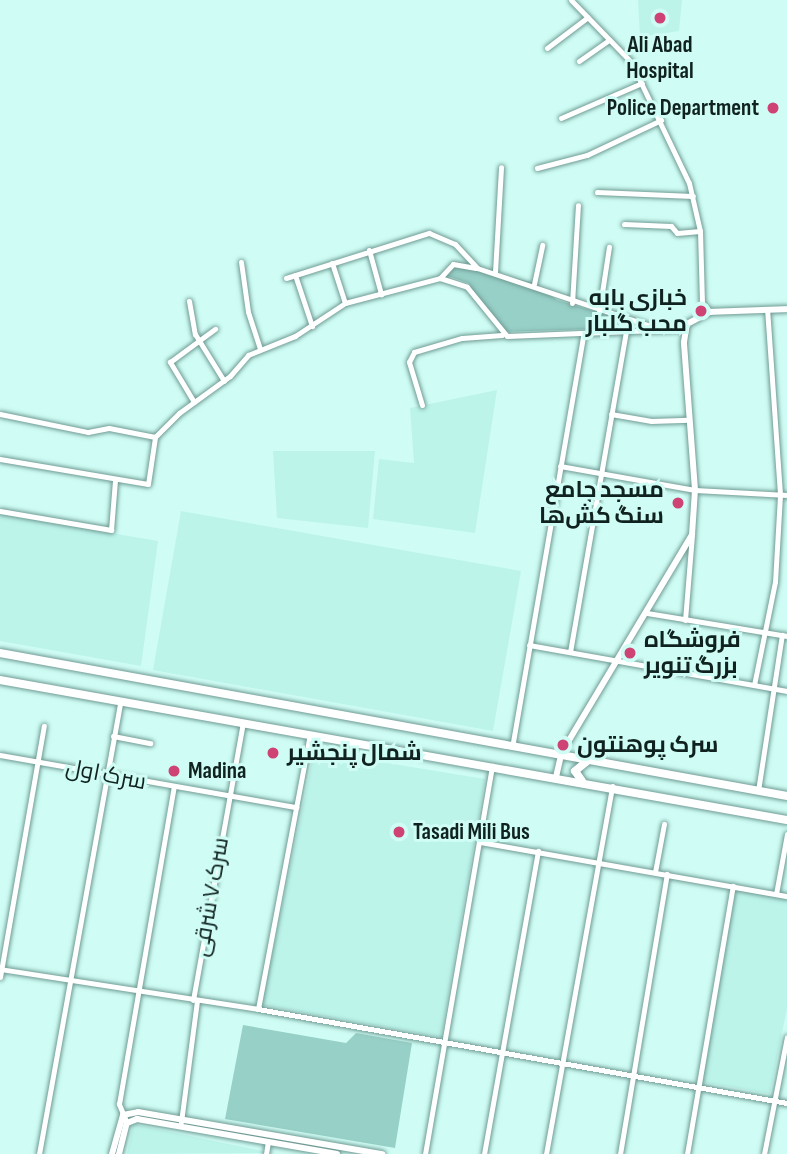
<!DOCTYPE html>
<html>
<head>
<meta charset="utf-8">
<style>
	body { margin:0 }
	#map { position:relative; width:787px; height:1154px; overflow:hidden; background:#cffdf5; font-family:"Sofia Sans Condensed",Cairo,sans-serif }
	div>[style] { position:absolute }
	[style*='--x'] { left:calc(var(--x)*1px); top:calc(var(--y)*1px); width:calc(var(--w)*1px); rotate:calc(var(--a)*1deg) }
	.built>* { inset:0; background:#bcf4ea }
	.green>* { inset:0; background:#97d0c7 }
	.roads { filter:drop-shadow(0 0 2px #709b94) drop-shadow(0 0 2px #709b94) }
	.minor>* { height:5px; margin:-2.5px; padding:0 2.5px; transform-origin:2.5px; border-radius:2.5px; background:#fff }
	.tertiary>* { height:6px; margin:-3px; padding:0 3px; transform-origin:3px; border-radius:3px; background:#fff }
	.primary>* { height:8px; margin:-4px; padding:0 4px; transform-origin:4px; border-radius:4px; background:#fff }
	.dots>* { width:19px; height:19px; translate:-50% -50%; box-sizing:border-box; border:4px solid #cffdf5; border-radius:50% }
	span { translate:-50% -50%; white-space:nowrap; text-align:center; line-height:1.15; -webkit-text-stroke:6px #cffdf5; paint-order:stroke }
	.poi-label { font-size:23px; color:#10221f; font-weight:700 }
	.right { translate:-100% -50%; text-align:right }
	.left { translate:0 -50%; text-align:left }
	.street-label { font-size:23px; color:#10221f }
</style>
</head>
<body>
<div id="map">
	<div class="built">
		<div style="clip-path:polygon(638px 0,682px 0,679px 31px,640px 37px)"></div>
		<div style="clip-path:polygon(497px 390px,475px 533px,373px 519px,379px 459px,414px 463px,410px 408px)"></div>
		<div style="clip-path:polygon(273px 451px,375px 451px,368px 528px,277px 518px)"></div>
		<div style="clip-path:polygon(181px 511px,521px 571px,493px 731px,153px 670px)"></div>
		<div style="clip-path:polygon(0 514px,158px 541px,141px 666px,0 641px)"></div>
		<div style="clip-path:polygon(314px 751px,485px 779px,441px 1037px,262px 1005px)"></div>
		<div style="clip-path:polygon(735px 889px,787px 898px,787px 1008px,770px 1094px,702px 1082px)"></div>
		<div style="clip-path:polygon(133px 1124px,272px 1153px,127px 1154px)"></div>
	</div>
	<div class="green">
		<div style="clip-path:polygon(456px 265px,531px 282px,557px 300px,624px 320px,623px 328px,503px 332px,468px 283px,445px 275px)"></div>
		<div style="clip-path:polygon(243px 1025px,346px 1043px,356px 1033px,412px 1043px,395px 1148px,225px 1119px)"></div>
	</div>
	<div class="roads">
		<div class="minor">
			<div style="--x:571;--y:0;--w:86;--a:45.9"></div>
			<div style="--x:631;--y:62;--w:134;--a:64.4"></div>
			<div style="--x:689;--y:183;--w:49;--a:77.1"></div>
			<div style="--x:700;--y:231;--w:72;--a:88.4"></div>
			<div style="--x:702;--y:303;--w:12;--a:48"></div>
			<div style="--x:547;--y:48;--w:51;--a:-37.1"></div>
			<div style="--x:579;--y:61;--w:37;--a:-35"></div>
			<div style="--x:561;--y:118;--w:88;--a:-23.4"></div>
			<div style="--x:537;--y:168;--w:52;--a:-14.6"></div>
			<div style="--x:587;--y:155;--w:82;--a:-25.3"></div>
			<div style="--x:597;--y:192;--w:96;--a:2.4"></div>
			<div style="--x:624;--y:224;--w:47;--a:2.4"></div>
			<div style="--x:671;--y:226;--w:9;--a:49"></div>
			<div style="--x:677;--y:233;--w:23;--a:-5"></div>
			<div style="--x:369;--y:250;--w:46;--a:74.7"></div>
			<div style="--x:241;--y:262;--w:50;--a:82"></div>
			<div style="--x:248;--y:312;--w:39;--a:72"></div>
			<div style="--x:332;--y:263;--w:42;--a:72"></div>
			<div style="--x:495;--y:272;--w:105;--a:-86.7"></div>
			<div style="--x:295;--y:275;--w:54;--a:71.6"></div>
			<div style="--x:286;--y:278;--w:150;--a:-17.5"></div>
			<div style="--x:429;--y:233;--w:28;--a:23"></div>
			<div style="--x:455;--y:244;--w:33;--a:47"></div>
			<div style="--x:477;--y:268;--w:189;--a:18.5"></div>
			<div style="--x:440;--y:278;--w:19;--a:-47"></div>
			<div style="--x:453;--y:264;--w:23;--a:10"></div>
			<div style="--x:534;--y:284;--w:40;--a:-78"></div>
			<div style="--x:189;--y:301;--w:34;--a:80"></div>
			<div style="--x:195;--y:334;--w:55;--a:58.3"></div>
			<div style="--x:572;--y:303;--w:98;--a:-86.5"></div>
			<div style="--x:599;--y:312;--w:66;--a:-81.3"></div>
			<div style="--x:194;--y:402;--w:47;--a:-121"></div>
			<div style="--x:170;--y:362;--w:56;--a:-36.3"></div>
			<div style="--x:422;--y:405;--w:45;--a:-106.8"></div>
			<div style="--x:409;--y:362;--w:11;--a:-63"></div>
			<div style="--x:414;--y:352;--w:50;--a:-16.3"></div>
			<div style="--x:462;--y:338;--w:40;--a:-4.3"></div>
			<div style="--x:0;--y:414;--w:90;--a:11.6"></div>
			<div style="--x:88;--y:432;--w:21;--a:-11"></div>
			<div style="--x:109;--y:428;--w:47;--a:11.1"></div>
			<div style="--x:611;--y:414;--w:41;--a:9.9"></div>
			<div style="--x:651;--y:421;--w:38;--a:-2"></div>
			<div style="--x:0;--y:459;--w:150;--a:9.6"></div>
			<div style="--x:148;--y:484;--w:48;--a:-81.5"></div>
			<div style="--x:155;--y:437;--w:34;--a:-45"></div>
			<div style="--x:179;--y:413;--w:63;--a:-36"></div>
			<div style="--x:230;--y:376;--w:28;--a:-49"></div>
			<div style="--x:248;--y:355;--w:51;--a:-22"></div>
			<div style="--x:295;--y:336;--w:60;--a:-33.4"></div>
			<div style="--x:345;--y:303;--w:98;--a:-14.7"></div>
			<div style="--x:440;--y:278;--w:28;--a:18"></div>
			<div style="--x:467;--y:287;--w:63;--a:50.8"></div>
			<div style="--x:507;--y:336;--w:178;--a:-2.3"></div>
			<div style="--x:560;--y:466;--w:137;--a:10.1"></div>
			<div style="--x:695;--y:490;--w:92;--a:3.1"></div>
			<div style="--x:0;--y:511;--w:113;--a:9.7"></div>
			<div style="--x:111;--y:530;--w:50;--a:-85.4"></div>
			<div style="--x:647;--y:613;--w:142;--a:9.3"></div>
			<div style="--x:685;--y:620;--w:85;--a:-85.3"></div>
			<div style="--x:529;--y:645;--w:262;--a:10.1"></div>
			<div style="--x:570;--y:652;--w:325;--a:-80.1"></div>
			<div style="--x:754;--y:685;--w:105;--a:-78.5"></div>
			<div style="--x:775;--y:582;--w:88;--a:-86.7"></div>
			<div style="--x:780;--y:494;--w:185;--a:-94"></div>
			<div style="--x:113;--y:736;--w:38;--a:11"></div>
			<div style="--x:513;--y:742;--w:415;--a:-80.2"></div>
			<div style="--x:0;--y:755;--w:301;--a:10"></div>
			<div style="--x:758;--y:791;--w:158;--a:-81.3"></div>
			<div style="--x:480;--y:842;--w:312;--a:10"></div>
			<div style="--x:655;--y:872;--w:49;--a:-79.4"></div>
			<div style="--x:776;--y:894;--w:61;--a:-79.6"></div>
			<div style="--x:0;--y:969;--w:261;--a:8.8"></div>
			<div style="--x:258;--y:1009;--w:537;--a:10.08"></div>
			<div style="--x:0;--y:977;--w:255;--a:-80.1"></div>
			<div style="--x:193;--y:1000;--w:282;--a:-79.8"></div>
			<div style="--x:258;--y:1009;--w:279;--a:-79.3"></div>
			<div style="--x:181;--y:1122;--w:123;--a:-82.5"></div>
			<div style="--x:127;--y:1123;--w:21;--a:-113"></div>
			<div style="--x:119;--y:1104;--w:322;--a:-80.2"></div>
			<div style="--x:39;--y:1154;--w:461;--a:-79.8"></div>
			<div style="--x:266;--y:1154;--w:13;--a:-81"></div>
			<div style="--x:425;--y:1154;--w:394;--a:-80.2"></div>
			<div style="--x:484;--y:1154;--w:308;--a:-79.9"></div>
			<div style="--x:546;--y:1154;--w:374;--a:-79.8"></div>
			<div style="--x:620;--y:1154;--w:284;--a:-80.5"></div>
			<div style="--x:687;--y:1154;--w:272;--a:-80.3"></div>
			<div style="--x:764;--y:1154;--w:119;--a:-78.9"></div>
		</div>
		<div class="tertiary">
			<div style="--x:556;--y:777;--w:26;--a:-77"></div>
			<div style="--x:562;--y:752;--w:253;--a:-59.1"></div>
			<div style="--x:692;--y:535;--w:45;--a:-86.2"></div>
			<div style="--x:695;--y:490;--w:148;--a:-94.3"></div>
			<div style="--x:684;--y:342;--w:18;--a:-81"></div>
			<div style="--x:687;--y:324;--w:26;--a:-28"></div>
			<div style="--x:710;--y:312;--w:77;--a:-2.2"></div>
			<div style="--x:112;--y:1154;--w:41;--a:-74.2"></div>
			<div style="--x:123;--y:1115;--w:15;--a:-11"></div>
			<div style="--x:138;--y:1112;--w:248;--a:9.8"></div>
			<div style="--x:119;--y:1154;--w:32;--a:-76"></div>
			<div style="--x:127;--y:1123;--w:11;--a:-22"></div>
			<div style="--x:137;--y:1119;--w:203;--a:9.9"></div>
		</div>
		<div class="primary">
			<div style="--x:0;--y:653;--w:800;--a:10.3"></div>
			<div style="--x:0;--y:680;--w:799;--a:10.09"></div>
			<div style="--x:582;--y:781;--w:12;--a:-125"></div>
			<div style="--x:575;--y:771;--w:14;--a:-39"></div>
		</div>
	</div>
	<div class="dots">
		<div style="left:660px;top:18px;background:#ce4274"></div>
		<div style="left:773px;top:108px;background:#ce4274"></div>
		<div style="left:701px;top:311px;background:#ce4274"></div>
		<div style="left:678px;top:503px;background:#ce4274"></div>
		<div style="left:630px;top:653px;background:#ce4274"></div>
		<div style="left:563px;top:745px;background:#ce4274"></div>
		<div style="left:273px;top:753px;background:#ce4274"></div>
		<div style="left:174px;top:771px;background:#ce4274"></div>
		<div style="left:399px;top:832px;background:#ce4274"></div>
	</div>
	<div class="poi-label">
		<span style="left:660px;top:58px">Ali Abad<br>Hospital</span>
		<span class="right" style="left:759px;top:108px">Police Department</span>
		<span class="right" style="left:687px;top:311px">خبازی بابه<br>محب گلبار</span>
		<span class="right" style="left:664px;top:503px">مسجد جامع<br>سنگ کش‌ها</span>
		<span class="left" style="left:644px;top:653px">فروشگاه<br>بزرگ تنویر</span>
		<span class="left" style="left:577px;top:745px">سرک پوهنتون</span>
		<span class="left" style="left:287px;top:753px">شمال پنجشیر</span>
		<span class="left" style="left:188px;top:771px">Madina</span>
		<span class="left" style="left:413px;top:832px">Tasadi Mili Bus</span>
	</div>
	<div class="street-label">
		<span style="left:106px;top:775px;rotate:11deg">سرک‌ اول</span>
		<span style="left:211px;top:897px;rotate:-80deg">سرک ۷ شرقی</span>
	</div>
</div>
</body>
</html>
